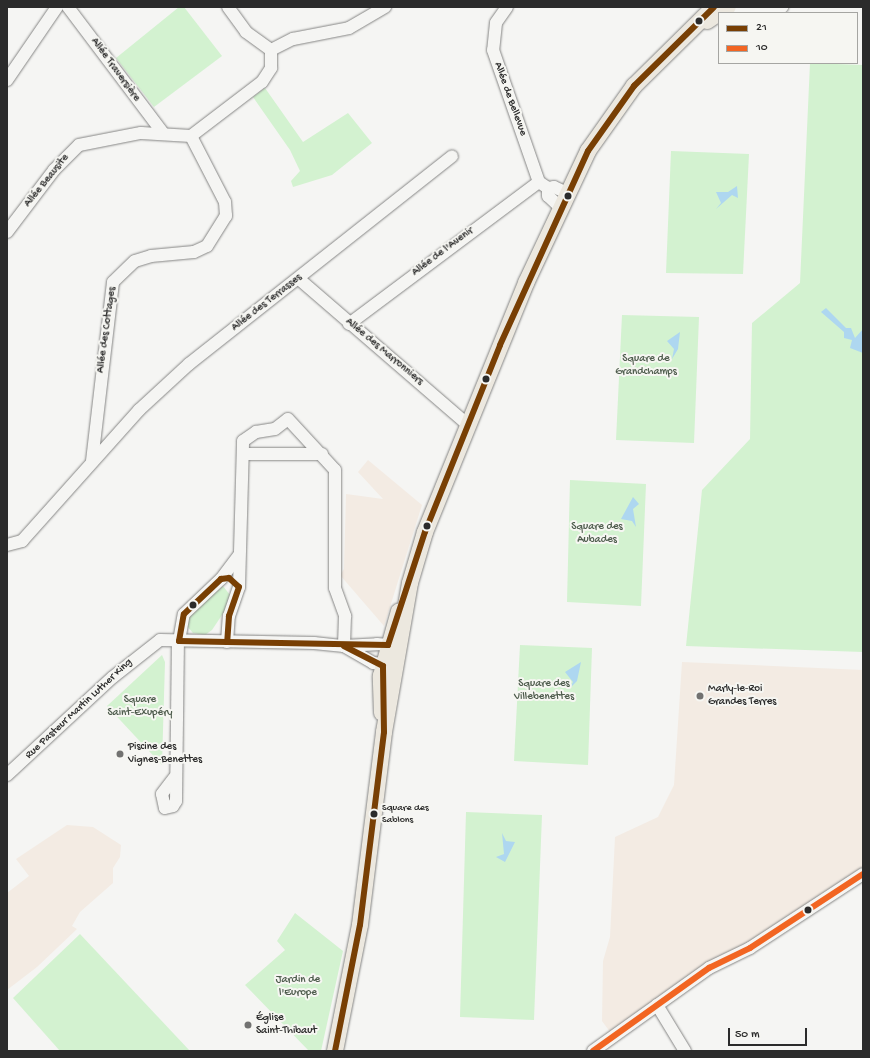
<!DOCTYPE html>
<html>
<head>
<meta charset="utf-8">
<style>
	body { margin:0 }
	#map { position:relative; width:870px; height:1058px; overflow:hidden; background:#f5f5f3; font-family:"Gochi Hand",sans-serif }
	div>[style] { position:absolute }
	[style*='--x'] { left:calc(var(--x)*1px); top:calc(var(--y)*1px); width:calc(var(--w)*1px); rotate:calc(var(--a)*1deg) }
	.built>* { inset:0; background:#f3ebe3 }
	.green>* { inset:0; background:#d3f2d0 }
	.water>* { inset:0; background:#aed7f0 }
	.roads { filter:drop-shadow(0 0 1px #868685) drop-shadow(0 0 1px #868685) }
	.minor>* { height:12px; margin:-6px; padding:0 6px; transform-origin:6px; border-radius:6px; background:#f5f5f3 }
	.major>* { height:16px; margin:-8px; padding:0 8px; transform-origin:8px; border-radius:8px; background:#ece8df }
	.bus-1>* { height:6px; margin:-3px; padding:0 3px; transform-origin:3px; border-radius:3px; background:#783f04 }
	.bus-2>* { height:6px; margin:-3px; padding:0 3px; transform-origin:3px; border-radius:3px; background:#f26522 }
	.dots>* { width:11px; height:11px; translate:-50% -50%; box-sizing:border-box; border:2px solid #f6f6f2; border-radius:50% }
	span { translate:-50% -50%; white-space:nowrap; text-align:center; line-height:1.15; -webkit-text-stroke:4px #f6f6f2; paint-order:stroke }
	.bus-label { font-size:10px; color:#2b2b2b }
	.left { translate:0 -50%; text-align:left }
	.street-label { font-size:11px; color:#2b2b2b }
	.park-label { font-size:11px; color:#4e5c4d }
	.poi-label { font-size:11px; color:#2b2b2b }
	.frame { position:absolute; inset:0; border:8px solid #2b2b2b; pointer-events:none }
	.legend { position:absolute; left:718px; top:12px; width:140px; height:52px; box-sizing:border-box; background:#f6f6f2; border:1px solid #a5a5a2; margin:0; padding:5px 7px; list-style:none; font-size:12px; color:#2b2b2b }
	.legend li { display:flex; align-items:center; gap:8px; height:20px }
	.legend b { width:20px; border:1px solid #a5a5a2 }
	.scale { position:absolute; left:728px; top:1028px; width:79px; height:18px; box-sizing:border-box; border:2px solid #2b2b2b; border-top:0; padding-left:5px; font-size:12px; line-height:14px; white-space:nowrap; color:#2b2b2b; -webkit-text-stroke:3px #f6f6f2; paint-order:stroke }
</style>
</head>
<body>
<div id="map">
	<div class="built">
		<div style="clip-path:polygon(368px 460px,422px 505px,384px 626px,340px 575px,344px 569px,346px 494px,383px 499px,358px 472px)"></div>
		<div style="clip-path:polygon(682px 662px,863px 670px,863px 874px,613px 1036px,602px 1021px,603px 961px,610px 937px,615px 837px,658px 817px,674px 785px)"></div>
		<div style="clip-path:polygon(67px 825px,93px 827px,121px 845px,120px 857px,113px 868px,113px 883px,80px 912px,72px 926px,77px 929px,37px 967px,7px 990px,7px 893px,29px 876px,16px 859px)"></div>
	</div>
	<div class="green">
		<div style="clip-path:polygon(179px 7px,184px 7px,222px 56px,154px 107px,116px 58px)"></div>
		<div style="clip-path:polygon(810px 63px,863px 65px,863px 652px,686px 646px,702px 490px,750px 439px,752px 323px,800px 283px)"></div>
		<div style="clip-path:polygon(265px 88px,303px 142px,348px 113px,372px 143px,332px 175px,293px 187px,291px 181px,300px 171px,290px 150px,253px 97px)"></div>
		<div style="clip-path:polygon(671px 151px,749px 154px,743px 274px,666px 273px)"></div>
		<div style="clip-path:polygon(622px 315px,699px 317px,694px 443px,616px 440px)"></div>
		<div style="clip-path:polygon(570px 480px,646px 484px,641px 606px,567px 602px)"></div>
		<div style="clip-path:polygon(223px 586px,230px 595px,226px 609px,212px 630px,205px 635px,193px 633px,187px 626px,189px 614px)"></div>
		<div style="clip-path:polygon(520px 645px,592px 648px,588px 765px,514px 761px)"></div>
		<div style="clip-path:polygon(162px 655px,165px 662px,162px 765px,107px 706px)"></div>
		<div style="clip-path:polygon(466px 812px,542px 815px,534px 1020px,460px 1017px)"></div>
		<div style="clip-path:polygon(295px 913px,343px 951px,321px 1051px,309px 1051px,245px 985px,285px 950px,277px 941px)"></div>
		<div style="clip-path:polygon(80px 934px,190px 1051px,60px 1051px,13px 998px)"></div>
	</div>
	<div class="water">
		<div style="clip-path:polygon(737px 186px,738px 198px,732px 195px,716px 209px,721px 203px,716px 192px,728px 192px)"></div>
		<div style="clip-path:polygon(826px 308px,846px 328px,851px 328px,855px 338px,863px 329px,863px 353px,850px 348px,852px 340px,844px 338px,844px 332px,821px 312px)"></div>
		<div style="clip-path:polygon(680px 332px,678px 349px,672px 359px,674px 349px,667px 341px)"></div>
		<div style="clip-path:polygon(633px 497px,639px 504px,633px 509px,636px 527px,632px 521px,621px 519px)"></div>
		<div style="clip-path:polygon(581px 662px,577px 681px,570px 688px,573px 682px,565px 672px)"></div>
		<div style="clip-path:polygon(502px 833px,506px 841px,515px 842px,505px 862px,496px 857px,504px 854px)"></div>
	</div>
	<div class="roads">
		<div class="minor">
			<div style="--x:68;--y:7;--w:158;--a:53"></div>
			<div style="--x:228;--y:7;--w:31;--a:54"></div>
			<div style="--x:246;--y:32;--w:31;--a:36"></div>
			<div style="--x:507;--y:7;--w:19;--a:125"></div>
			<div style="--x:496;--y:23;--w:27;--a:96"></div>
			<div style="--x:493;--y:50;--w:140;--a:70.8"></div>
			<div style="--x:539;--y:182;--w:11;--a:34"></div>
			<div style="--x:736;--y:7;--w:17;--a:21"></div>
			<div style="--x:756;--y:13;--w:27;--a:-13"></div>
			<div style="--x:7;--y:80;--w:88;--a:-55.6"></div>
			<div style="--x:191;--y:136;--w:89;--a:-37.3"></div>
			<div style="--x:262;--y:82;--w:17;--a:-57"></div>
			<div style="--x:271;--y:68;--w:18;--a:-90"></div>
			<div style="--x:271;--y:50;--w:25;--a:-27"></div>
			<div style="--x:293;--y:39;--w:57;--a:-11.1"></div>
			<div style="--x:349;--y:28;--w:42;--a:-30.3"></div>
			<div style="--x:560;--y:207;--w:16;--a:-137"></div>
			<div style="--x:548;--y:196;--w:8;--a:-90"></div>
			<div style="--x:548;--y:188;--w:6;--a:-9"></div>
			<div style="--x:554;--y:187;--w:14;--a:25"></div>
			<div style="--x:7;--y:232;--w:78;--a:-52.8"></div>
			<div style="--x:54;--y:170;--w:35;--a:-45"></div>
			<div style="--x:79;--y:145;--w:63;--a:-11"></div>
			<div style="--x:141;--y:133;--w:50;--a:3.4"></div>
			<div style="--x:299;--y:279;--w:223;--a:40.8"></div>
			<div style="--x:349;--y:324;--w:237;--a:-36.8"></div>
			<div style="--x:243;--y:454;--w:79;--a:0"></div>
			<div style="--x:92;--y:461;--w:180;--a:-83.3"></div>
			<div style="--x:113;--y:282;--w:30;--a:-44"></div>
			<div style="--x:135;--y:261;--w:17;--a:-17"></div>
			<div style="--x:151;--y:256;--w:43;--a:-5.3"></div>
			<div style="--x:194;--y:252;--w:14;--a:-25"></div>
			<div style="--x:207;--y:246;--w:36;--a:-58"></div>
			<div style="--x:226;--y:216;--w:14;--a:-94"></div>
			<div style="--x:225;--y:202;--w:74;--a:-117.3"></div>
			<div style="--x:7;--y:545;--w:16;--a:-15"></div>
			<div style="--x:22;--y:541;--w:176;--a:-48.2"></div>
			<div style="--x:139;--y:410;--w:68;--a:-42.6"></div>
			<div style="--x:189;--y:364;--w:335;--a:-38.3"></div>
			<div style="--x:179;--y:641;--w:27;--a:-80"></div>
			<div style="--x:184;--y:614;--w:51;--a:-43.4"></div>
			<div style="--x:221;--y:579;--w:30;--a:-53"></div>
			<div style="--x:227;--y:642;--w:26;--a:-86"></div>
			<div style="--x:229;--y:616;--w:31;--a:-71"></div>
			<div style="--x:239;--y:587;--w:146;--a:-88.4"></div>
			<div style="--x:243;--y:441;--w:16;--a:-35"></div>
			<div style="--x:256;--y:432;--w:19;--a:-9"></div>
			<div style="--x:275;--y:429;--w:16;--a:-38"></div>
			<div style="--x:288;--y:419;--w:69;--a:47.3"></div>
			<div style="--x:335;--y:470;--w:118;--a:90"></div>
			<div style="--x:335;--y:588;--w:30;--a:70"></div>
			<div style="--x:345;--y:616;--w:30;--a:92"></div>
			<div style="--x:344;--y:646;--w:34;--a:30"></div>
			<div style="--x:373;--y:663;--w:18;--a:6"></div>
			<div style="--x:7;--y:775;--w:144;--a:-42.8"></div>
			<div style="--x:113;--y:677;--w:60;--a:-38.2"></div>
			<div style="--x:160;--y:640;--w:154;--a:1.1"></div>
			<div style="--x:314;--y:643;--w:30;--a:6"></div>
			<div style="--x:344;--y:646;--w:33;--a:-3"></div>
			<div style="--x:377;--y:644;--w:11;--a:5"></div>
			<div style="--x:388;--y:645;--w:9;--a:36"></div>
			<div style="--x:174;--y:778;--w:20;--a:127"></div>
			<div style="--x:162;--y:794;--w:14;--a:78"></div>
			<div style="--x:165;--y:808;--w:8;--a:-14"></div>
			<div style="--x:173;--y:806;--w:6;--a:-59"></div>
			<div style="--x:176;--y:801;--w:160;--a:-89.3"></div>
			<div style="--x:657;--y:1005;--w:54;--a:58.7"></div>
			<div style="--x:593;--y:1051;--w:143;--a:-35.6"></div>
			<div style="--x:709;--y:968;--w:46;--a:-26"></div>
			<div style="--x:750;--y:948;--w:135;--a:-33.2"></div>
		</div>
		<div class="major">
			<div style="--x:707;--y:21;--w:25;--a:-34"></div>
			<div style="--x:382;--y:713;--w:37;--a:-92"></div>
			<div style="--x:381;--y:676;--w:67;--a:-74.5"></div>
			<div style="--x:335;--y:1051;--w:128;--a:-78.8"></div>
			<div style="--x:360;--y:925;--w:194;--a:-82.9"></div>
			<div style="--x:384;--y:732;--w:151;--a:-80.1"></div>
			<div style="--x:410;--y:583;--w:53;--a:-73.6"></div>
			<div style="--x:425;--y:532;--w:269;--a:-67.9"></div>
			<div style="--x:526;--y:283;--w:146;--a:-64.8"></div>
			<div style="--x:588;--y:151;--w:80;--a:-54.7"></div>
			<div style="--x:634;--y:86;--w:112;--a:-44.6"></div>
		</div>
	</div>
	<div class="bus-1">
		<div style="--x:229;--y:578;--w:13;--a:42"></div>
		<div style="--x:239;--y:587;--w:31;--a:109"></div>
		<div style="--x:229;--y:616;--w:26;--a:94"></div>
		<div style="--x:227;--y:642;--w:48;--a:-178.8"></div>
		<div style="--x:179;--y:641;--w:27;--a:-80"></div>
		<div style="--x:184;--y:614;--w:51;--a:-43.4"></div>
		<div style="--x:221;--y:579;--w:8;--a:-7"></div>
		<div style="--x:227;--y:642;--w:161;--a:1.1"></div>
		<div style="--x:388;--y:645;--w:119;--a:-71.9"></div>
		<div style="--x:425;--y:532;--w:201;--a:-68.1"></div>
		<div style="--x:500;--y:345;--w:213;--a:-65.6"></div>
		<div style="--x:588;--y:151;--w:80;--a:-54.7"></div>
		<div style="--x:634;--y:86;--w:112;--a:-44.6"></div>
		<div style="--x:335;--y:1051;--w:128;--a:-78.8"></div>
		<div style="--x:360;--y:925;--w:194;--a:-82.9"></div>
		<div style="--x:384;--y:732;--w:66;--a:-90.9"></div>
		<div style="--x:383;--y:666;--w:44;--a:-152.9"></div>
	</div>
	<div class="bus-2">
		<div style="--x:593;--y:1051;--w:143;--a:-35.6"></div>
		<div style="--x:709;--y:968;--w:46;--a:-26"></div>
		<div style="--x:750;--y:948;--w:135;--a:-33.2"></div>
	</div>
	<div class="dots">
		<div style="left:699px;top:21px;background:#2b2b2b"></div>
		<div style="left:568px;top:196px;background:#2b2b2b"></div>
		<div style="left:486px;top:379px;background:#2b2b2b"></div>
		<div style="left:427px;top:526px;background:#2b2b2b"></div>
		<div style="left:193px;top:605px;background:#2b2b2b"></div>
		<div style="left:700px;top:696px;background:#727271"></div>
		<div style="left:120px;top:754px;background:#727271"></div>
		<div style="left:374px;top:814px;background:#2b2b2b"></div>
		<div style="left:808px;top:910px;background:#2b2b2b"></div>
		<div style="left:248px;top:1025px;background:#727271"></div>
	</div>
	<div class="bus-label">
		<span class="left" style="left:382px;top:814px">Square des<br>Sablons</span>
	</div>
	<div class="street-label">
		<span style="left:115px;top:70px;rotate:54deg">Allée Traversière</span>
		<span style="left:510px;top:99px;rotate:70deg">Allée de Bellevue</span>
		<span style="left:47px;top:181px;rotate:-51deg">Allée Beausite</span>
		<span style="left:443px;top:252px;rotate:-37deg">Allée de l'Avenir</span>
		<span style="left:267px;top:303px;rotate:-38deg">Allée des Terrasses</span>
		<span style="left:107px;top:330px;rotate:-82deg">Allée des Cottages</span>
		<span style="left:384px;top:352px;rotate:40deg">Allée des Marronniers</span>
		<span style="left:79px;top:709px;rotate:-43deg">Rue Pasteur Martin Luther King</span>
	</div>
	<div class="park-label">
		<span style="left:646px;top:366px">Square de<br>Grandchamps</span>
		<span style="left:597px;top:534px">Square des<br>Aubades</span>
		<span style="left:544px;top:691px">Square des<br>Villebenettes</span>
		<span style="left:140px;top:707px">Square<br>Saint-Exupéry</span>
		<span style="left:298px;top:987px">Jardin de<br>l'Europe</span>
	</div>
	<div class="poi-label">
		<span class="left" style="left:708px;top:696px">Marly-le-Roi<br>Grandes Terres</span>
		<span class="left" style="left:128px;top:754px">Piscine des<br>Vignes-Benettes</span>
		<span class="left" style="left:256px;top:1025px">Église<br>Saint-Thibaut</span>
	</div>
	<div class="frame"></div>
	<ul class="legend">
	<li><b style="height:5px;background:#783f04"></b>21</li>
	<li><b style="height:5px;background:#f26522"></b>10</li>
	</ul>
	<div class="scale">50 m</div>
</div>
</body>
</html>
